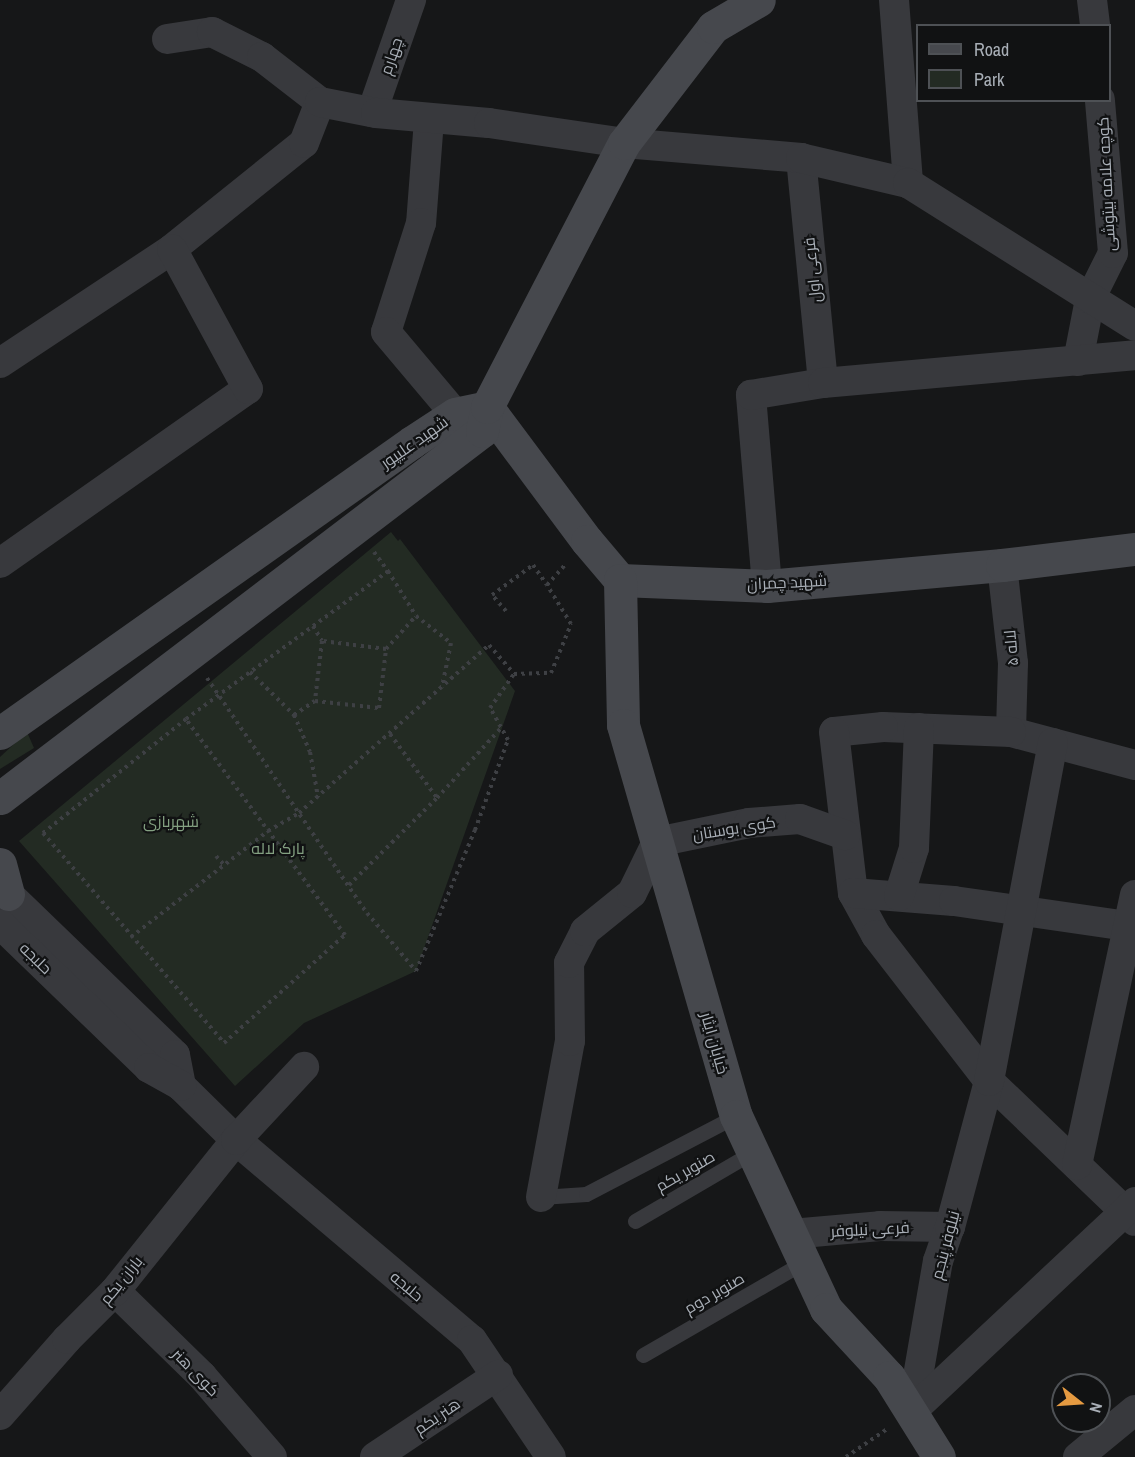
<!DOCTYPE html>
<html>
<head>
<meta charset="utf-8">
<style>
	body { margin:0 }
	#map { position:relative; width:1135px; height:1457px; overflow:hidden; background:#161718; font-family:"Archivo Narrow",Cairo,sans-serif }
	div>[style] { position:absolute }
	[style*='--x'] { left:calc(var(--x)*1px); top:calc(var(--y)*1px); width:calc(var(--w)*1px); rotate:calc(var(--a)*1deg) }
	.green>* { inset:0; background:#232b23 }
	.path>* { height:4px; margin-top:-2px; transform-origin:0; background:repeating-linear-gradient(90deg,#3e4044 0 3px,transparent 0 7.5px) }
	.lane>* { height:15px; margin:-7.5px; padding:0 7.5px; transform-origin:7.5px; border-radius:7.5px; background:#38393d }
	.street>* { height:30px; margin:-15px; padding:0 15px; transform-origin:15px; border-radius:15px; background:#38393d }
	.secondary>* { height:33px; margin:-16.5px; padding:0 16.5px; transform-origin:16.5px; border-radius:16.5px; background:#46484d }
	span { translate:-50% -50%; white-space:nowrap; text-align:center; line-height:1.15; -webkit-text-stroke:4.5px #111213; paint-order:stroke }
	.street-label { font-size:16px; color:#a9afb7 }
	.park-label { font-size:16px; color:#84a182 }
	.legend { position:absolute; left:916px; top:24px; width:195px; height:78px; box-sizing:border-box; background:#111213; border:2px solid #4e5155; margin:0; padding:8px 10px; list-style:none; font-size:18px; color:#a9afb7 }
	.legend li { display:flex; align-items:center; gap:12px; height:30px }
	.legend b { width:30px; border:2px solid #4e5155 }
	.north { position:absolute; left:1051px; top:1373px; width:60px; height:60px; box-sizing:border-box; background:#111213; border:2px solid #4e5155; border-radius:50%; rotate:107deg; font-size:16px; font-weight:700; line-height:24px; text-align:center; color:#a9afb7 }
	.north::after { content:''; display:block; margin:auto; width:21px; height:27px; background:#e59a41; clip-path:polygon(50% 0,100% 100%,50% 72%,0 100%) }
</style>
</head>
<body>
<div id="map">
	<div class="green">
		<div style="clip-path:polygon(391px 532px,398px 541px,400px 539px,515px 691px,416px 971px,304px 1023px,235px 1086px,19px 841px)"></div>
		<div style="clip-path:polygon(27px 732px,34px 748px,0 769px,0 757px)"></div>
	</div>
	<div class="path">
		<div style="--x:374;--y:552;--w:24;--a:54"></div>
		<div style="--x:506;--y:611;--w:21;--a:-131"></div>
		<div style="--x:492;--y:595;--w:51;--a:-36.2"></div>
		<div style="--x:533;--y:565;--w:24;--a:55"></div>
		<div style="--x:313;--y:626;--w:17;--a:59"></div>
		<div style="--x:322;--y:641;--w:60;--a:96.7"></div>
		<div style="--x:315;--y:701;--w:64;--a:6.2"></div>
		<div style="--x:379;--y:708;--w:59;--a:-83.2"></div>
		<div style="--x:386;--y:649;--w:64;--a:-172.9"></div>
		<div style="--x:386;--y:649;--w:45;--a:-47.7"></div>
		<div style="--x:416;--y:616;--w:44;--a:37.6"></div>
		<div style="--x:451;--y:643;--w:45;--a:101.6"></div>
		<div style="--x:250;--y:672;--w:62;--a:44.3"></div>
		<div style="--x:294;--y:715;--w:25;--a:-34"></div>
		<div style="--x:514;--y:674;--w:37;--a:-2"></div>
		<div style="--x:551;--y:673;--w:53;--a:-67.8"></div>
		<div style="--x:571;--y:624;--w:46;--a:-121.6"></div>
		<div style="--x:547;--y:585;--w:28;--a:-48"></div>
		<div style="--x:207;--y:678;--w:284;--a:55.8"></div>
		<div style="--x:367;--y:913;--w:76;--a:49.8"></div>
		<div style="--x:416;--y:971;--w:153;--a:-67.3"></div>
		<div style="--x:475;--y:830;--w:96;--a:-69.9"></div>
		<div style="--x:508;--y:740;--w:37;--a:-119"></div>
		<div style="--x:490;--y:708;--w:42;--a:-54.8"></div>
		<div style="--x:294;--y:715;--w:40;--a:66.6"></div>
		<div style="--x:310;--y:752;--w:46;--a:79.9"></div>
		<div style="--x:186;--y:719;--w:183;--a:141.4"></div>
		<div style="--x:43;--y:833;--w:277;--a:49.2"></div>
		<div style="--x:224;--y:1043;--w:162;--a:-41.8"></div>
		<div style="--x:345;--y:935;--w:268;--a:-126.4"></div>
		<div style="--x:186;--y:719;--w:250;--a:-36.2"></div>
		<div style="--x:388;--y:571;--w:53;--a:58.1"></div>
		<div style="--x:390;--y:734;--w:79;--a:53.7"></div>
		<div style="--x:437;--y:798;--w:95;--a:-47.6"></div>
		<div style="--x:216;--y:856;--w:12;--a:48"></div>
		<div style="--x:349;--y:885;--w:124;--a:-44.7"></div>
		<div style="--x:131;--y:937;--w:173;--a:-37.7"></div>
		<div style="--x:268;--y:831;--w:36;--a:-30"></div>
		<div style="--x:299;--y:813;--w:254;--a:-41.5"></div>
		<div style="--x:489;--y:645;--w:38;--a:49"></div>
		<div style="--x:846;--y:1457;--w:50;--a:-34.3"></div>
	</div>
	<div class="lane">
		<div style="--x:541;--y:1197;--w:45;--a:-3.8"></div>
		<div style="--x:586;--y:1194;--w:169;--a:-27.5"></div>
		<div style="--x:635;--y:1221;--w:137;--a:-30.3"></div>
		<div style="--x:643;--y:1355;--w:186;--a:-30"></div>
	</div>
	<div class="street">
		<div style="--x:894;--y:0;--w:184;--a:85.6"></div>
		<div style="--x:1092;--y:0;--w:26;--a:83"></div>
		<div style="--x:167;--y:39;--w:46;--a:-8.8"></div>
		<div style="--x:212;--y:32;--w:56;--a:26.6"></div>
		<div style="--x:262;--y:57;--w:73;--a:37.8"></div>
		<div style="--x:372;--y:112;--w:119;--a:-70.8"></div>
		<div style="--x:429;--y:120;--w:103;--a:94.4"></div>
		<div style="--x:421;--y:223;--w:114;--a:107.8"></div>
		<div style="--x:386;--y:332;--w:107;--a:49.9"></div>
		<div style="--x:801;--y:158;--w:226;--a:84.4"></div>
		<div style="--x:1078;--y:361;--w:63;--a:-79"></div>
		<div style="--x:1090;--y:299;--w:51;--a:-63.4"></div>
		<div style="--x:1113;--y:253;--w:154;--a:-94.9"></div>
		<div style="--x:0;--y:363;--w:206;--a:-33.5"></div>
		<div style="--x:172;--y:249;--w:169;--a:-38.8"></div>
		<div style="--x:304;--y:143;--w:44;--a:-68.7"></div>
		<div style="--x:320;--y:102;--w:57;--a:11.1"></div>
		<div style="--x:376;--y:113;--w:113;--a:5.1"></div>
		<div style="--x:489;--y:123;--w:136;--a:8.4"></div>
		<div style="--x:624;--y:143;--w:178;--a:4.8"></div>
		<div style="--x:801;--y:158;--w:110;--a:13.2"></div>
		<div style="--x:908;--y:183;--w:268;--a:32.2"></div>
		<div style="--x:0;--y:563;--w:303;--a:-35.1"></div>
		<div style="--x:248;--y:389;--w:159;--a:-118.5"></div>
		<div style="--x:1002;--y:565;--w:99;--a:83.6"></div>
		<div style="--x:1013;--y:663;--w:69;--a:91.7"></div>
		<div style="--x:767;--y:586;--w:192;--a:-94.8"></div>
		<div style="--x:751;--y:395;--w:73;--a:-9.5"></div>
		<div style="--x:823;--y:383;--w:313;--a:-5.1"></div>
		<div style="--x:1135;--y:765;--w:128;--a:-165.1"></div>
		<div style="--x:1011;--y:732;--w:128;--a:-177.8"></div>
		<div style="--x:883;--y:727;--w:49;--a:174.2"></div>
		<div style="--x:834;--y:732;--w:162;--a:83.3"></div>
		<div style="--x:853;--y:893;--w:48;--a:61.3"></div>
		<div style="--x:876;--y:935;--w:185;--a:52.3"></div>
		<div style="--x:989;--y:1081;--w:202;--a:43.8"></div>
		<div style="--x:0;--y:886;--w:243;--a:44"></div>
		<div style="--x:175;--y:1055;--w:32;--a:79"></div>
		<div style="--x:181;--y:1086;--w:77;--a:44.5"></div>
		<div style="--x:236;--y:1140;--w:309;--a:40.3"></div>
		<div style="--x:472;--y:1340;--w:141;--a:56"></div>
		<div style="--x:853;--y:893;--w:101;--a:4.5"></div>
		<div style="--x:954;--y:901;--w:183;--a:8.2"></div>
		<div style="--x:899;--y:896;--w:50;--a:-72.6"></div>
		<div style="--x:914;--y:848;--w:120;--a:-87.6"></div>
		<div style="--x:0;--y:924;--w:207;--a:44"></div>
		<div style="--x:149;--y:1068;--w:37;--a:29"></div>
		<div style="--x:1077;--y:1165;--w:276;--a:-77.9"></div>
		<div style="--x:541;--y:1197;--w:159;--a:-79.5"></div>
		<div style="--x:570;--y:1041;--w:78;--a:-90.7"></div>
		<div style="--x:569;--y:963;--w:36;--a:-63"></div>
		<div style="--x:585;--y:931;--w:60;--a:-39"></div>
		<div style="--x:632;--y:893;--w:57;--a:-63.9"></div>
		<div style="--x:657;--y:842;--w:94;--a:-11.7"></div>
		<div style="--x:749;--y:823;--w:51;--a:-4.5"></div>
		<div style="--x:800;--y:819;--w:48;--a:19.6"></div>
		<div style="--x:791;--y:1234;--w:89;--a:-5.1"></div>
		<div style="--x:880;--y:1226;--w:70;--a:0.8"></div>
		<div style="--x:115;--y:1291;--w:122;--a:44.3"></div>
		<div style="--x:202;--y:1376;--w:107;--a:49.2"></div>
		<div style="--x:912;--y:1411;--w:152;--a:-80.2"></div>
		<div style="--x:938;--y:1261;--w:36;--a:-71"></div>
		<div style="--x:950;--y:1227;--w:151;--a:-75"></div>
		<div style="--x:989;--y:1081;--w:344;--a:-79.3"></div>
		<div style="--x:912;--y:1411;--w:306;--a:-43.1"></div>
		<div style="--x:0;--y:1415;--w:101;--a:-48.6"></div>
		<div style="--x:67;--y:1339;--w:68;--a:-45"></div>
		<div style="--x:115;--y:1291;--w:193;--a:-51.3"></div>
		<div style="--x:236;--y:1140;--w:100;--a:-47"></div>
		<div style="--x:375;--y:1457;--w:148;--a:-33.7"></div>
		<div style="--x:1078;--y:1457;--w:74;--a:-39.5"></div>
	</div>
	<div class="secondary">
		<div style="--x:487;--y:407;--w:167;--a:53.3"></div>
		<div style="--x:587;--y:541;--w:51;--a:49.8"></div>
		<div style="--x:620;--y:580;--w:147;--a:2.3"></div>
		<div style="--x:767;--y:586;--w:236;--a:-5.1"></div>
		<div style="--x:1002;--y:565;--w:134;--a:-6.9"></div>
		<div style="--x:620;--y:580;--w:145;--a:88.8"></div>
		<div style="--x:623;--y:725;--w:407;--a:73.9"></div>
		<div style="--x:736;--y:1116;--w:213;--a:65"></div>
		<div style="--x:826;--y:1309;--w:93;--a:47.2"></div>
		<div style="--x:889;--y:1377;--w:94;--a:58"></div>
		<div style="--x:0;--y:733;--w:504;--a:-35.23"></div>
		<div style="--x:412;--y:442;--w:51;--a:-33.1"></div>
		<div style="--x:455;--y:414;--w:33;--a:-12"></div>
		<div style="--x:0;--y:798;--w:606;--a:-37.29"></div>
		<div style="--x:482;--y:431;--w:25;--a:-78"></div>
		<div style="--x:487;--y:407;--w:297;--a:-62.6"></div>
		<div style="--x:624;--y:143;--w:146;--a:-52.5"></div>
		<div style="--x:713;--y:27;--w:53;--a:-30.4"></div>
		<div style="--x:0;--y:864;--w:31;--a:75"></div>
	</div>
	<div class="street-label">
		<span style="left:391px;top:56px;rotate:-71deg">چهارم</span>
		<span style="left:1106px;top:184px;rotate:-93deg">کوچه علامه بیتوشی</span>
		<span style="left:812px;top:270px;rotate:-96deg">فرعی اول</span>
		<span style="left:414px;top:442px;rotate:-35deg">شهید علیپور</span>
		<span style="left:787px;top:582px;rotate:-3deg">شهید چمران</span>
		<span style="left:1011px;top:648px;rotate:-95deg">لاله ۵</span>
		<span style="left:734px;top:828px;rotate:-9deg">کوی بوستان</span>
		<span style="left:36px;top:958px;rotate:44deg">حلبجه</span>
		<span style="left:715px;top:1043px;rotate:74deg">خیابان ایثار</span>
		<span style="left:685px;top:1171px;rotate:-30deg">صنوبر یکم</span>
		<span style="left:870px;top:1229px;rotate:-3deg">فرعی نیلوفر</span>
		<span style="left:945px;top:1245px;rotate:-75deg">نیلوفر پنجم</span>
		<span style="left:121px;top:1280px;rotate:-51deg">باران یکم</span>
		<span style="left:407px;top:1286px;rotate:40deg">حلبجه</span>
		<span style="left:714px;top:1293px;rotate:-30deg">صنوبر دوم</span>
		<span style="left:196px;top:1372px;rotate:46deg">کوی هنر</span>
		<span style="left:437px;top:1416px;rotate:-34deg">هنر یکم</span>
	</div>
	<div class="park-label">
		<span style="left:171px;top:821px">شهربازی</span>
		<span style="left:278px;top:848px">پارک لاله</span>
	</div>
	<ul class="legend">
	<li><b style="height:8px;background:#46484d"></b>Road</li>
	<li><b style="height:16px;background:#232b23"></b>Park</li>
	</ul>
	<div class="north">N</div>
</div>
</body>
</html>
